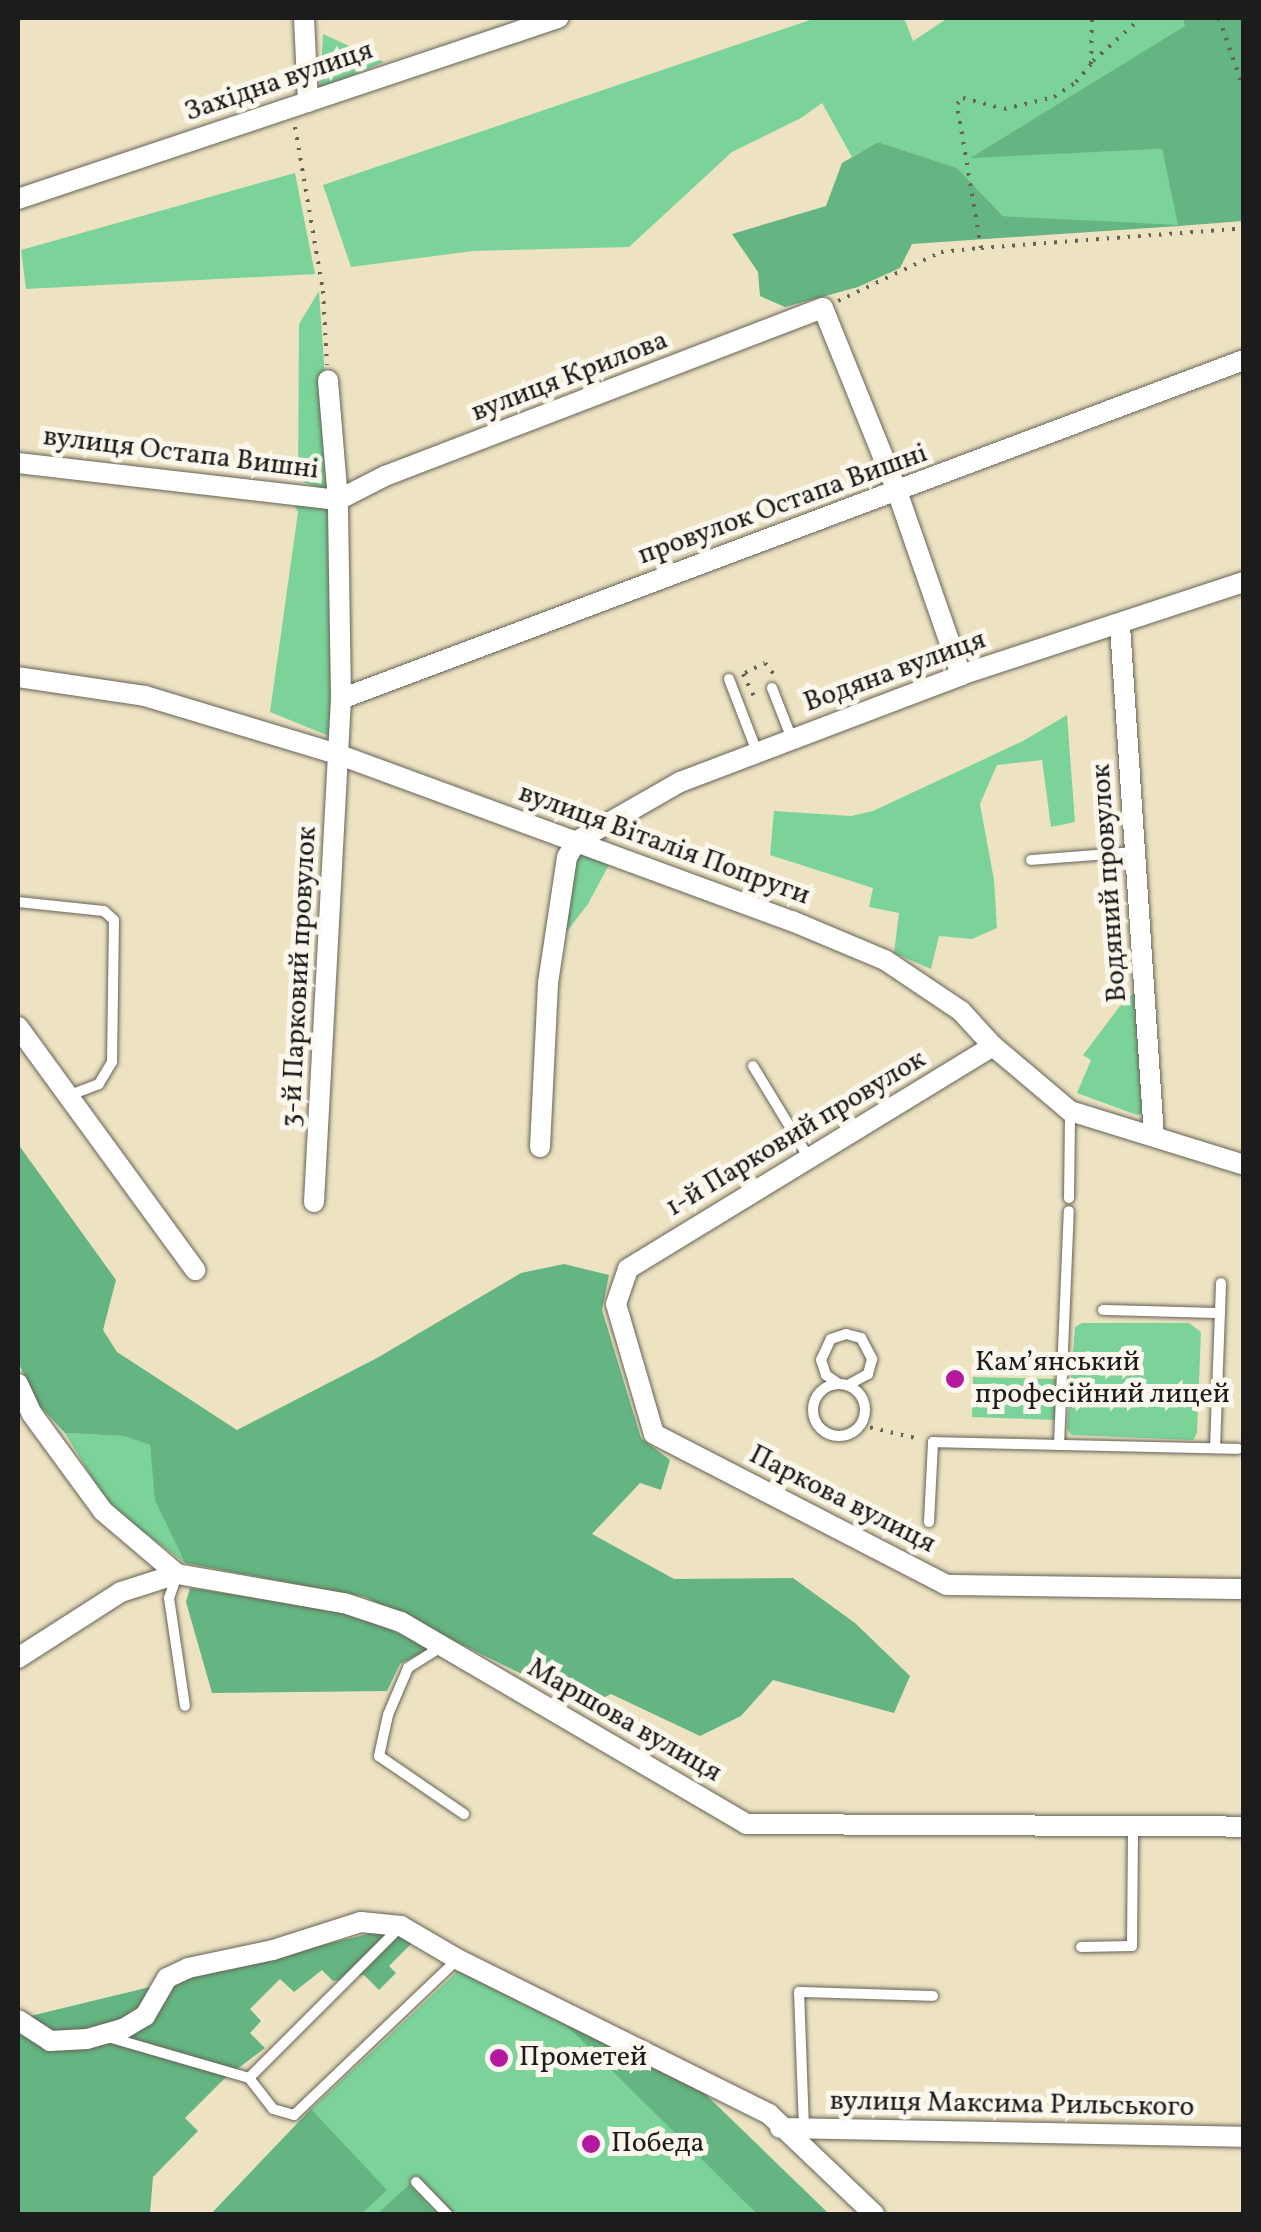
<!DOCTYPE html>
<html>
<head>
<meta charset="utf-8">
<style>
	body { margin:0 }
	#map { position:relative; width:1261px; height:2232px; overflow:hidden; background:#ede3c3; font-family:Vollkorn,serif }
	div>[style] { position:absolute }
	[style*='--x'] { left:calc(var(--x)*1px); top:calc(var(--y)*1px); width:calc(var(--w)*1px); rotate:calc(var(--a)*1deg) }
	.green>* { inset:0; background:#7bd399 }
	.forest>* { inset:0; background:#64b581 }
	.path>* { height:4px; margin-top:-2px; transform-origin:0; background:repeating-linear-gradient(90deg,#656256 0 2.5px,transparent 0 10.5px) }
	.roads { filter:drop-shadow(0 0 2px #656256) drop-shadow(0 0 2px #656256) }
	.lane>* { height:10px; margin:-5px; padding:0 5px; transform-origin:5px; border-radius:5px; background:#fff }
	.lane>.ring { margin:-5px; padding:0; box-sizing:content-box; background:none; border:10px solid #fff; border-radius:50% }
	.street>* { height:20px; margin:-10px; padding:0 10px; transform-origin:10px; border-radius:10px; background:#fff }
	.dots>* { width:28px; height:28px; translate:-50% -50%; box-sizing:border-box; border:5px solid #fbf7ec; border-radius:50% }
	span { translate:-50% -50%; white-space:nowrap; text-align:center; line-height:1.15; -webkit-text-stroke:10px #fbf7ec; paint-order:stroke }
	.street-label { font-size:28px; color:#1c1c1c }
	.poi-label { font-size:28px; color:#1c1c1c }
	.left { translate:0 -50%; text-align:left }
	.frame { position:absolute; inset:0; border:20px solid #1c1c1c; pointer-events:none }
</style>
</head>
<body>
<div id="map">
	<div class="green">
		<div style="clip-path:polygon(816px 18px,904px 18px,913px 41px,948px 18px,1183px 18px,1186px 26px,972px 157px,1162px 149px,1179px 226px,1003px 216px,957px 168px,878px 142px,852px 157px,822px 103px,801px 118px,732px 152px,629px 247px,473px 251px,351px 267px,323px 185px)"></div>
		<div style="clip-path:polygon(323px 34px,384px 62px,320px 89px)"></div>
		<div style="clip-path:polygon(295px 173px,315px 274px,26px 289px,21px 250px)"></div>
		<div style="clip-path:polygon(319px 291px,333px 493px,298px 480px,299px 324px)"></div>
		<div style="clip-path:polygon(291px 498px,334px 503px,336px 730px,329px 736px,270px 712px,298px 512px)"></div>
		<div style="clip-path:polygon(1067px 715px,1075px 822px,1051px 827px,1042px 760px,997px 765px,980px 804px,994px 880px,997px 928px,972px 939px,939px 936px,931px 969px,894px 953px,899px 913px,869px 907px,873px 888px,770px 855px,774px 811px,851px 816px,873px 811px,1023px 741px)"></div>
		<div style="clip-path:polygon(579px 846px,612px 859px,588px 904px,558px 943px)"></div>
		<div style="clip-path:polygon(1140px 988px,1147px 1112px,1137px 1115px,1077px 1093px,1091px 1060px,1083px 1055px,1123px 1002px)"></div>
		<div style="clip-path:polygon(1189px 1323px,1201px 1332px,1197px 1433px,1193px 1440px,1071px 1435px,1067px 1428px,1075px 1327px,1082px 1323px)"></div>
		<div style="clip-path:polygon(973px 1377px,1056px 1379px,1055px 1420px,972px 1417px)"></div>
		<div style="clip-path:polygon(65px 1433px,123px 1436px,150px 1445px,156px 1500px,185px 1563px,109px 1506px)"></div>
		<div style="clip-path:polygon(459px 1970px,705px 2094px,829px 2214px,211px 2214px,311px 2109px)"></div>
	</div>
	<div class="forest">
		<div style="clip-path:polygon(1183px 18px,1243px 18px,1243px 221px,1179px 226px,912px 244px,900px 268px,858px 287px,785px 307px,760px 296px,758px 272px,732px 234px,826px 206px,842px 163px,878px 142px,957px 168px,1003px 216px,1178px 225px,1162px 149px,970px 158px,1185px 26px)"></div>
		<div style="clip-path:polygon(18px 1144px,116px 1280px,103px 1330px,117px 1352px,237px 1430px,377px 1358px,521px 1273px,564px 1264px,609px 1275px,602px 1310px,641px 1438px,670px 1460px,661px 1490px,640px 1483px,592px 1534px,674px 1579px,793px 1578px,855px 1623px,910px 1676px,894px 1713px,773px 1680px,741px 1716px,700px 1736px,611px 1694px,587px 1706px,365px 1597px,185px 1563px,155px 1500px,150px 1445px,123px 1436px,65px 1433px,38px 1404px,18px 1362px)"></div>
		<div style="clip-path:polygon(190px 1588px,353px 1613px,431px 1648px,400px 1664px,387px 1691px,212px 1693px,186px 1602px)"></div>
		<div style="clip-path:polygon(401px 1926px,415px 1940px,389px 1966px,396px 1973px,379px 1990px,364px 1975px,333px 1981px,322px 1970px,294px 1992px,280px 1979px,250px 2009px,261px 2021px,250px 2033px,265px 2048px,224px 2079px,185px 2118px,198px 2131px,153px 2177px,150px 2214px,18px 2214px,18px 2019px)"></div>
		<div style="clip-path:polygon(563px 2022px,705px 2094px,829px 2214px,757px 2214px)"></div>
		<div style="clip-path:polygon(311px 2109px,387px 2190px,361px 2214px,211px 2214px)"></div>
		<div style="clip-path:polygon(409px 2185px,435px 2214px,377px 2214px)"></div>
	</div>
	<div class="path">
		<div style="--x:1219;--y:18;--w:76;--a:70.9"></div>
		<div style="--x:1093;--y:61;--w:64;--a:-41.9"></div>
		<div style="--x:295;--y:127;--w:166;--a:80.3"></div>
		<div style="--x:323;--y:291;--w:74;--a:86.9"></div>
		<div style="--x:981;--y:248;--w:264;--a:-4.3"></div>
		<div style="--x:838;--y:301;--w:114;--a:-25.4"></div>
		<div style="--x:941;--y:252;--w:40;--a:-5.7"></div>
		<div style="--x:981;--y:248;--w:146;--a:-99.5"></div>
		<div style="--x:957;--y:104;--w:8;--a:-45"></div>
		<div style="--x:963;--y:98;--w:42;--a:15"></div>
		<div style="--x:1004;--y:109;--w:51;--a:-13.5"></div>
		<div style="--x:1054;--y:97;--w:27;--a:-34"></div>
		<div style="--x:1076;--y:82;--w:23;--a:-50"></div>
		<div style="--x:1091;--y:64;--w:46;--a:-88.8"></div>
		<div style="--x:745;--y:673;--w:22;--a:-27"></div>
		<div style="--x:765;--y:663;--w:16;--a:52"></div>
		<div style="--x:743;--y:674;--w:25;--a:64"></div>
		<div style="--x:860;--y:1425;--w:61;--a:13.3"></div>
	</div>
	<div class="roads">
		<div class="lane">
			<div style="--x:729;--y:679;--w:78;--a:69"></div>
			<div style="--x:772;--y:688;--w:55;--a:68.6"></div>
			<div style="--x:1031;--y:860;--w:105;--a:-4.4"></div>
			<div style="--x:18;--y:902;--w:86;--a:6"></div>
			<div style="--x:104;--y:911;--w:13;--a:42"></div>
			<div style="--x:114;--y:920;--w:142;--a:90.8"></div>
			<div style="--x:112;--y:1062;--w:26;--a:121"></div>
			<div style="--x:99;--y:1084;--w:34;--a:159"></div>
			<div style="--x:753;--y:1066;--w:108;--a:58.7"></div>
			<div style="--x:1069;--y:1198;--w:87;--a:-89.3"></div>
			<div style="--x:1103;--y:1310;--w:117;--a:1.5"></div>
			<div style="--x:839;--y:1384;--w:16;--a:-145"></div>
			<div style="--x:826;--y:1375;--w:16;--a:-108"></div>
			<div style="--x:821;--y:1360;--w:23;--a:-65"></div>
			<div style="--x:831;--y:1339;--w:16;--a:-18"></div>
			<div style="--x:846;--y:1334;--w:16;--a:15"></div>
			<div style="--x:861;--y:1338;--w:24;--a:62"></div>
			<div style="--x:872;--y:1359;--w:16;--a:105"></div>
			<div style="--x:868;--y:1374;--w:23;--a:151"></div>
			<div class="ring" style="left:813px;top:1384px;width:42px;height:42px"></div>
			<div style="--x:1059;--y:1445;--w:234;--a:-87.6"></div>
			<div style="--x:1215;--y:1448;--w:165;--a:-87.9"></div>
			<div style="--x:929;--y:1522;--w:80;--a:-87.1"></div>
			<div style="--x:933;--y:1442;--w:305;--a:1.3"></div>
			<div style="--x:177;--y:1575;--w:24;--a:109"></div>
			<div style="--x:169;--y:1598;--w:109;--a:81.6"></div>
			<div style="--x:441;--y:1647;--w:39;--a:148"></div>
			<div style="--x:408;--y:1668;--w:51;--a:113.1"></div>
			<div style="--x:388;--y:1715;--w:42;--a:102.4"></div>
			<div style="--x:379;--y:1756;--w:103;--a:34.3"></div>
			<div style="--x:1081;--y:1947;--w:51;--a:-1.1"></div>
			<div style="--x:1132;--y:1946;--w:119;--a:-89.5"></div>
			<div style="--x:108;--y:2037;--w:147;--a:16.2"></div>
			<div style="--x:249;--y:2078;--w:39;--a:52"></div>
			<div style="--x:273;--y:2109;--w:22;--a:16"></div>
			<div style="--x:294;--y:2115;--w:225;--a:-43.6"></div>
			<div style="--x:249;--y:2078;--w:214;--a:-45"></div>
			<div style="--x:804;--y:2128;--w:136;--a:-92.1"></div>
			<div style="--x:799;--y:1992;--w:134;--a:1.7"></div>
			<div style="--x:416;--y:2182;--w:45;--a:45.9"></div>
		</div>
		<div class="street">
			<div style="--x:304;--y:18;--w:84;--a:87.3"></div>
			<div style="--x:18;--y:199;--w:570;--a:-18.53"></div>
			<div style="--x:18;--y:463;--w:322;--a:6.6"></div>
			<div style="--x:338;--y:500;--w:53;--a:-27.1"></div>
			<div style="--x:385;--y:476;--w:469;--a:-21"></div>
			<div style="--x:823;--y:308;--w:201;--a:68"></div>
			<div style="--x:898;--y:494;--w:192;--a:70.8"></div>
			<div style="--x:1120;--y:626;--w:511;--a:86.19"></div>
			<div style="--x:18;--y:677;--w:128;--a:8.5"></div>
			<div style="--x:145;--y:696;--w:204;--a:16.8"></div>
			<div style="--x:340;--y:755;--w:482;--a:20.2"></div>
			<div style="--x:792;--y:921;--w:101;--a:22.8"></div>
			<div style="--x:885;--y:960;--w:92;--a:33.9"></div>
			<div style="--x:961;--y:1011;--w:47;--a:47.6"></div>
			<div style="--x:993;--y:1046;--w:101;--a:40.2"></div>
			<div style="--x:1070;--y:1111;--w:182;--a:17.2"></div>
			<div style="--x:341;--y:699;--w:965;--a:-20.58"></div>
			<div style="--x:18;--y:1027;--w:301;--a:53.9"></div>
			<div style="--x:993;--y:1046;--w:428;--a:148.6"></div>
			<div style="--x:628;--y:1269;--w:37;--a:109"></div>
			<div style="--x:616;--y:1304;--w:135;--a:73.7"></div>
			<div style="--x:654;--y:1434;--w:329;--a:27.3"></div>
			<div style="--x:946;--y:1585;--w:298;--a:0.8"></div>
			<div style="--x:540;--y:1147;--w:164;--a:-87.2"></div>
			<div style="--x:548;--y:983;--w:127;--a:-81.4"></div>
			<div style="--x:567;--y:857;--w:19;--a:-58"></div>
			<div style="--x:577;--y:841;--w:119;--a:-29.8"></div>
			<div style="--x:680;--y:782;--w:301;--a:-20.8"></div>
			<div style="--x:961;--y:675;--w:298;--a:-18.2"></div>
			<div style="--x:314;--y:1202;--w:504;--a:-86.93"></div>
			<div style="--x:341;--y:699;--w:199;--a:-90.9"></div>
			<div style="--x:338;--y:500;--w:120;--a:-94.8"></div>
			<div style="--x:18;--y:1384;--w:33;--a:65"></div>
			<div style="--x:32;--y:1414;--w:120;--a:53.8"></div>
			<div style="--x:103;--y:1511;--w:97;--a:40.4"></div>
			<div style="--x:18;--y:1658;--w:122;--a:-32.7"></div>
			<div style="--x:121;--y:1592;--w:59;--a:-17.8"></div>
			<div style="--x:177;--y:1574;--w:169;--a:9.9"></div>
			<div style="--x:344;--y:1603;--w:60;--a:18.4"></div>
			<div style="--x:401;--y:1622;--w:400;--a:30.3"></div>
			<div style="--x:746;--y:1824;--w:498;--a:0.3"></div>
			<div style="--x:18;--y:2020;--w:38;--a:33"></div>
			<div style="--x:50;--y:2041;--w:37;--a:-3"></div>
			<div style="--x:87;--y:2039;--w:37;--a:-16"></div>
			<div style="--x:123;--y:2029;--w:26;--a:-31"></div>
			<div style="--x:145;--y:2016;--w:44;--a:-59.9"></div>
			<div style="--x:167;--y:1978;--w:23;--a:-25"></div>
			<div style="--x:188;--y:1968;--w:87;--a:-12"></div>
			<div style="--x:273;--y:1950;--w:92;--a:-17.7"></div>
			<div style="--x:361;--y:1922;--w:40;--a:5.7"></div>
			<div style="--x:401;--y:1926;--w:65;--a:30.5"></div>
			<div style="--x:457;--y:1959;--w:348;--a:26.4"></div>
			<div style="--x:769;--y:2114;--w:145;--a:43.6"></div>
			<div style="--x:780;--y:2128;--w:464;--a:1.1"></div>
		</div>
	</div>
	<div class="dots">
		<div style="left:955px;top:1379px;background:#b5179e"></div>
		<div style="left:499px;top:2058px;background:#b5179e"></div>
		<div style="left:591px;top:2144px;background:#b5179e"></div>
	</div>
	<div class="street-label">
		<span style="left:279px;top:82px;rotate:-19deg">Західна вулиця</span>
		<span style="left:570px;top:377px;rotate:-21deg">вулиця Крилова</span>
		<span style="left:181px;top:454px;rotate:7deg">вулиця Остапа Вишні</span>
		<span style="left:783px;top:505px;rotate:-20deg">провулок Остапа Вишні</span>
		<span style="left:895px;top:672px;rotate:-20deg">Водяна вулиця</span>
		<span style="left:664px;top:845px;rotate:20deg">вулиця Віталія Попруги</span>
		<span style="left:1110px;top:883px;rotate:-94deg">Водяний провулок</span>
		<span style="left:300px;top:977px;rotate:-87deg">3-й Парковий провулок</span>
		<span style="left:796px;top:1134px;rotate:-31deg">1-й Парковий провулок</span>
		<span style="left:842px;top:1500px;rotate:27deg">Паркова вулиця</span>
		<span style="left:624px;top:1721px;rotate:30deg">Маршова вулиця</span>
		<span style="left:1012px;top:2105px;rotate:1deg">вулиця Максима Рильського</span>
	</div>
	<div class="poi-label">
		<span class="left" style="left:975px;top:1379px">Кам’янський<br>професійний лицей</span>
		<span class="left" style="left:519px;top:2058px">Прометей</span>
		<span class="left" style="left:611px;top:2144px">Победа</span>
	</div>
	<div class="frame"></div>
</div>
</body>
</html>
